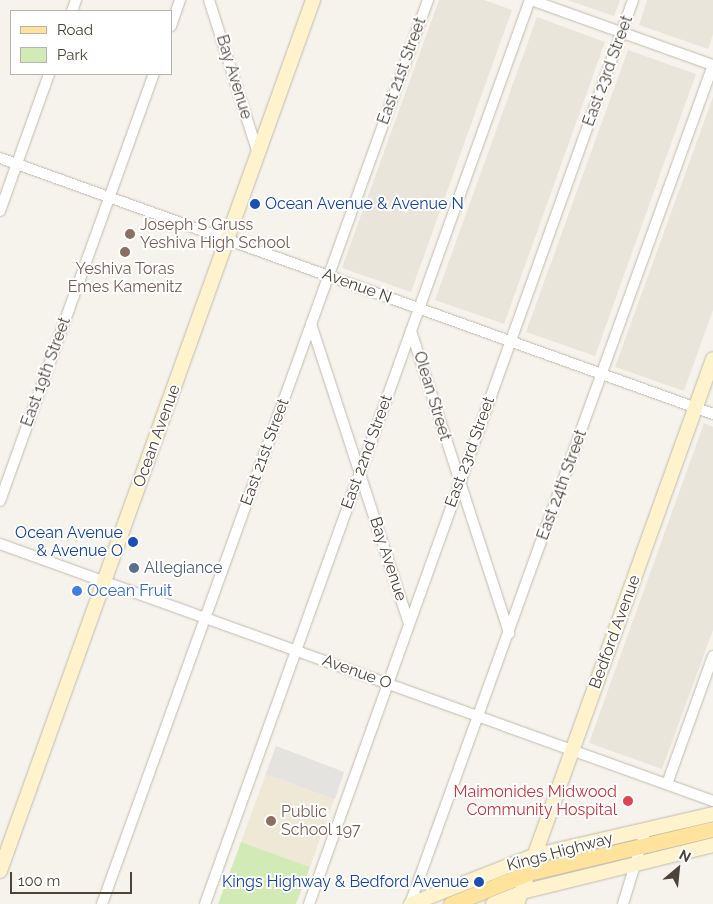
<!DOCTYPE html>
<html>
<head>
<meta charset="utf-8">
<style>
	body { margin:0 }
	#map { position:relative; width:713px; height:904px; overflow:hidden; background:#f6f3ec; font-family:Raleway,sans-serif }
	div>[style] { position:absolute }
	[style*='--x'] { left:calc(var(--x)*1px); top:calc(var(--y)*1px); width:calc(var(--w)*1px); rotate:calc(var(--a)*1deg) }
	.residential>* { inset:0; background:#eae5da }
	.education>* { inset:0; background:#efe8d6 }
	.green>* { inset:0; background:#d2eab5 }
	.parking>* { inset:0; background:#e5e3e0 }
	.roads { filter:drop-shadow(0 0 1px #c2bbae) drop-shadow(0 0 1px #c2bbae) }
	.street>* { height:10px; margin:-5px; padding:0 5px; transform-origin:5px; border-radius:5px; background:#fff }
	.secondary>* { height:14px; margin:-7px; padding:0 7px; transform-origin:7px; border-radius:7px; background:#fff3cd }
	.primary>* { height:15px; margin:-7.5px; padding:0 7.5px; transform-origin:7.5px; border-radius:7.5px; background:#ffe39c }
	.dots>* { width:14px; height:14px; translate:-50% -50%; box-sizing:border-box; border:2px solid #fff; border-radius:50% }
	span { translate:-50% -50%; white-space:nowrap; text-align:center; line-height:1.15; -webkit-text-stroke:4px #fff; paint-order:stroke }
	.street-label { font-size:16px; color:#4b4439 }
	.transit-label { font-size:16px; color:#164399 }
	.left { translate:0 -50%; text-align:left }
	.right { translate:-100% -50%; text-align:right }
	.education-label { font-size:16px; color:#785e54 }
	.service-label { font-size:16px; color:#4e5e75 }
	.shop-label { font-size:16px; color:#366cbe }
	.health-label { font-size:16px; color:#be3a42 }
	.legend { position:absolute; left:10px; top:10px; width:162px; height:65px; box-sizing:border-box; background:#fff; border:1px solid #b7b4b0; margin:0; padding:6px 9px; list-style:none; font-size:15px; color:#4b4439 }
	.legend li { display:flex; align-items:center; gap:10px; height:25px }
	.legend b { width:25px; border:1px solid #b7b4b0 }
	.north { position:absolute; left:653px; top:844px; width:50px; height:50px; -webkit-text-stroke:4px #fff; paint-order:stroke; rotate:28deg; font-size:14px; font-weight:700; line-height:20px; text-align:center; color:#4b4439 }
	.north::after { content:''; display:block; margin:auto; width:18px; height:22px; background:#4b4439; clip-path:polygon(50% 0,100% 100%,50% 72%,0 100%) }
	.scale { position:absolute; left:10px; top:872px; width:122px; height:22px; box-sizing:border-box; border:2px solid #4b4439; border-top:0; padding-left:6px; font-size:15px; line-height:18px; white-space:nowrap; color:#4b4439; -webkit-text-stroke:4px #fff; paint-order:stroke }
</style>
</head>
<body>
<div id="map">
	<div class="residential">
		<div style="clip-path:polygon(439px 0,484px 0,512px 10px,411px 292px,342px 268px)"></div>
		<div style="clip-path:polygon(567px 0,620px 0,614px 16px)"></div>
		<div style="clip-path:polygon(647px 0,713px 0,713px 34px,708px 49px,639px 25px)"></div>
		<div style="clip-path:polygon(537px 17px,605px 42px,504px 324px,435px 300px)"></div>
		<div style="clip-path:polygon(628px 50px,696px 74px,595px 356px,526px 332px)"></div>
		<div style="clip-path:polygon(713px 97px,713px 310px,684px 391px,615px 367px)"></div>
		<div style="clip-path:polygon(704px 423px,713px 427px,713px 630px,662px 769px,589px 743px)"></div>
	</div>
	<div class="education">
		<div style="clip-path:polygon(276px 746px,344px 772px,310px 867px,241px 842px)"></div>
	</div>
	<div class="green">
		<div style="clip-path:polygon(241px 842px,310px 867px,296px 904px,218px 904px)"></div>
	</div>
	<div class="parking">
		<div style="clip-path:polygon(276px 746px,344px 772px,335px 799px,266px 774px)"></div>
	</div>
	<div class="roads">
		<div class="street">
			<div style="--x:209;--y:0;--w:162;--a:72.3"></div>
			<div style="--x:531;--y:0;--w:193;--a:19.7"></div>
			<div style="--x:72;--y:11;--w:12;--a:-70"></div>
			<div style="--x:171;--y:26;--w:28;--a:-71"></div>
			<div style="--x:0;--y:158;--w:758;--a:19.75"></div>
			<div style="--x:0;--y:211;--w:145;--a:-70.3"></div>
			<div style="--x:311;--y:324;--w:315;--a:71.9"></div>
			<div style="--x:411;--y:331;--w:318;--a:72"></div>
			<div style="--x:0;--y:501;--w:454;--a:-70.2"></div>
			<div style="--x:0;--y:544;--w:758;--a:19.82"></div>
			<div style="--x:667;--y:784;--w:136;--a:-70.2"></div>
			<div style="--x:102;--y:904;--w:961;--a:-70.17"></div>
			<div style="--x:205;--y:904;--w:961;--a:-70.23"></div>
			<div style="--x:309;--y:904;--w:960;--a:-70.28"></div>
			<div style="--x:410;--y:904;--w:892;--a:-70.14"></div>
			<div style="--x:623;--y:904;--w:78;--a:-73"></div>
		</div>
		<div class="secondary">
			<div style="--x:0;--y:871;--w:926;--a:-70.23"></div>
			<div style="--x:411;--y:904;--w:134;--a:-21.4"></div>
			<div style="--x:536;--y:855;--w:182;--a:-13"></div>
			<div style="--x:493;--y:904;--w:31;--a:-22"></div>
			<div style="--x:522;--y:892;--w:197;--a:-13.8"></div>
			<div style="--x:517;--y:904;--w:579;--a:-70.22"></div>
		</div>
		<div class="primary">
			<div style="--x:451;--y:904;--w:83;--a:-21.9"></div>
			<div style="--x:528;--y:873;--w:190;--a:-13.4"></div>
		</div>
	</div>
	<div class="dots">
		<div style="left:255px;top:204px;background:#1a4fb4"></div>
		<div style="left:130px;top:234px;background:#8d6e63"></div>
		<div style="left:125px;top:252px;background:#8d6e63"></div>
		<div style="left:133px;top:542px;background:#1a4fb4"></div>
		<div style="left:134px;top:568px;background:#5c6f8a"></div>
		<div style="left:77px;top:591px;background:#3f7fe0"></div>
		<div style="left:628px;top:801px;background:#e0444e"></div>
		<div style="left:271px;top:821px;background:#8d6e63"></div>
		<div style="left:479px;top:882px;background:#1a4fb4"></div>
	</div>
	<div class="street-label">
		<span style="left:402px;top:71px;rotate:-70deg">East 21st Street</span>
		<span style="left:608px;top:71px;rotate:-70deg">East 23rd Street</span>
		<span style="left:234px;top:77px;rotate:73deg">Bay Avenue</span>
		<span style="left:357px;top:286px;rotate:20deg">Avenue N</span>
		<span style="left:46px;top:372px;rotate:-70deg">East 19th Street</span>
		<span style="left:432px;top:396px;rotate:73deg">Olean Street</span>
		<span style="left:157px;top:436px;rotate:-70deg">Ocean Avenue</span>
		<span style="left:265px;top:452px;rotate:-70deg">East 21st Street</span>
		<span style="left:367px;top:452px;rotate:-70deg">East 22nd Street</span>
		<span style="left:470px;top:452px;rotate:-70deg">East 23rd Street</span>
		<span style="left:562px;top:485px;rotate:-70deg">East 24th Street</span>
		<span style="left:388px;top:559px;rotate:72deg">Bay Avenue</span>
		<span style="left:615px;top:632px;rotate:-70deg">Bedford Avenue</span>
		<span style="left:357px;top:672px;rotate:20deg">Avenue O</span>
		<span style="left:560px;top:852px;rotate:-15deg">Kings Highway</span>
	</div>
	<div class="transit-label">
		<span class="left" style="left:265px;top:204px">Ocean Avenue &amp; Avenue N</span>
		<span class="right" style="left:123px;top:542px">Ocean Avenue<br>&amp; Avenue O</span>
		<span class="right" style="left:469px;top:882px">Kings Highway &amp; Bedford Avenue</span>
	</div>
	<div class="education-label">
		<span class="left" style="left:140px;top:234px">Joseph S Gruss<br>Yeshiva High School</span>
		<span style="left:125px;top:278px">Yeshiva Toras<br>Emes Kamenitz</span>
		<span class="left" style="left:281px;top:821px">Public<br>School 197</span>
	</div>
	<div class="service-label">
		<span class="left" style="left:144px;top:568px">Allegiance</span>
	</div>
	<div class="shop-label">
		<span class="left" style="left:87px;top:591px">Ocean Fruit</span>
	</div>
	<div class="health-label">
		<span class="right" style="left:617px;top:801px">Maimonides Midwood<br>Community Hospital</span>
	</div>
	<ul class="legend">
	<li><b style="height:6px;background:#ffe39c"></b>Road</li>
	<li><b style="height:14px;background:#d2eab5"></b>Park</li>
	</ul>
	<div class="north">N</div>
	<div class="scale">100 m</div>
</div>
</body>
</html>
